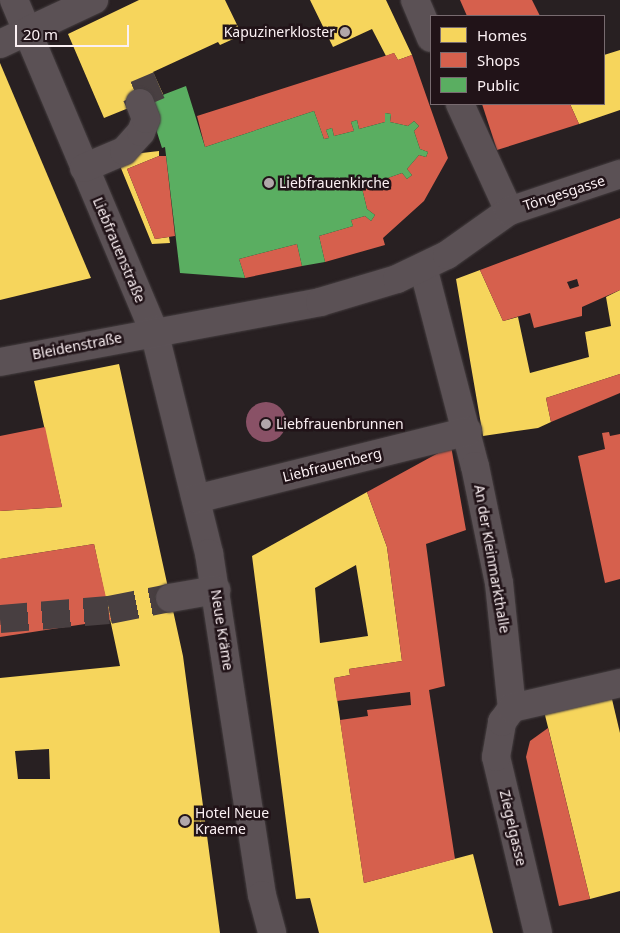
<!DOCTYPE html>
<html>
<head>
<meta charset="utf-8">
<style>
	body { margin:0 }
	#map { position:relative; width:620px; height:933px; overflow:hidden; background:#282022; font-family:"Noto Sans",sans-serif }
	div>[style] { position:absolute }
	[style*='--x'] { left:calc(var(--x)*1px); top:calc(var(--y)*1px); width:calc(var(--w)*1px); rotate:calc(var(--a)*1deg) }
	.water>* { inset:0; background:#895166 }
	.round { border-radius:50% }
	.homes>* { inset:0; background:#f6d55c }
	.shops>* { inset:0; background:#d6604d }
	.public>* { inset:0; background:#5aae61 }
	.minor-tunnel>* { height:28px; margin-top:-14px; transform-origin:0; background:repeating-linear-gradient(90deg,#483f41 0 28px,transparent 0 42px) }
	.roads { filter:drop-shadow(0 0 1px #453e40) drop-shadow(0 0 1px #453e40) }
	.minor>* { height:28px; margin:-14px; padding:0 14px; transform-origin:14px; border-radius:14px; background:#5b5155 }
	.dots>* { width:14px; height:14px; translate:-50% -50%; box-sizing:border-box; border:2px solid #211318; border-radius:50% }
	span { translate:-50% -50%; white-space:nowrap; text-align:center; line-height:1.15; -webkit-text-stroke:5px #211318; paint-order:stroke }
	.poi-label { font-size:14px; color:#fbf0f3 }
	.right { translate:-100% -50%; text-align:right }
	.left { translate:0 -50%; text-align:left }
	.street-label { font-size:14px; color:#fbf0f3 }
	.legend { position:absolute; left:430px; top:15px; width:175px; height:90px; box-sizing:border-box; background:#211318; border:1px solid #786b70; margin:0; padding:6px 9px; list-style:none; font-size:15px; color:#fbf0f3 }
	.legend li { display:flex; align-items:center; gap:10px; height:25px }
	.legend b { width:25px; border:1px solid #786b70 }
	.scale { position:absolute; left:15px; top:25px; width:114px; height:22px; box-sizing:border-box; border:2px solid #fbf0f3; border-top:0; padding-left:6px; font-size:15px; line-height:18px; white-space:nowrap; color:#fbf0f3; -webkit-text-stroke:4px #211318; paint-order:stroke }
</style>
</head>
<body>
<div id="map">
	<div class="water">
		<div class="round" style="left:246px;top:402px;width:40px;height:40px"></div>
	</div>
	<div class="homes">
		<div style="clip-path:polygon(139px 0,225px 0,242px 35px,220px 45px,218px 42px,153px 72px,163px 94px,104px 118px,68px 34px)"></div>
		<div style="clip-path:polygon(310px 0,386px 0,412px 55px,398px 60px,394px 53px,386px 56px,372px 29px,333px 47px)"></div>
		<div style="clip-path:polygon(620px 50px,620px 110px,579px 124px,570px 104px,604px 104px,604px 55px)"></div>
		<div style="clip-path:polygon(0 63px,91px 278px,0 300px)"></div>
		<div style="clip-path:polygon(159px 151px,159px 156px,127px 169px,155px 239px,169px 237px,170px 243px,152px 244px,116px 156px)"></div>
		<div style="clip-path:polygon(480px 270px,503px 321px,518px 317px,530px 373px,589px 357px,585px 332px,611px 326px,606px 297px,620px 290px,620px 374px,546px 398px,551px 422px,538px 428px,483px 436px,456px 279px)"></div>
		<div style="clip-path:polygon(evenodd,119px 364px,183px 656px,220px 933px,0 933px,0 678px,120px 666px,94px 544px,0 559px,0 511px,62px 507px,34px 381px,119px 364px,49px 749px,50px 779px,18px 779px,15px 751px,49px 749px)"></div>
		<div style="clip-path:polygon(evenodd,367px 492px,387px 547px,402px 661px,349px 669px,350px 675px,334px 678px,364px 883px,473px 854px,493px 933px,319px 933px,310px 898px,296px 899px,252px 556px,367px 492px,356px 565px,368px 636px,320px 643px,315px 588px,356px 565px)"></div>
		<div style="clip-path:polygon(611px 695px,620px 733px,620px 891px,590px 899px,544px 711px)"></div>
	</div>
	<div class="shops">
		<div style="clip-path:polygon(460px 0,532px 0,540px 16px,467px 16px)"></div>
		<div style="clip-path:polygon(394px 53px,398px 60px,412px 55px,448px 158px,424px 201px,383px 238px,385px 245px,325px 262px,319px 236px,353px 226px,351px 220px,365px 216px,371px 221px,375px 215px,367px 209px,361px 184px,376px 181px,377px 189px,384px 187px,382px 180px,402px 173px,407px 179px,412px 175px,407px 169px,419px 155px,426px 157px,428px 152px,420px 149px,414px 131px,419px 126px,414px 121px,408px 126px,390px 122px,391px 114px,385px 113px,385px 122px,359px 129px,357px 120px,351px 122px,354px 131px,334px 136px,332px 128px,326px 130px,329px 138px,324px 139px,314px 111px,205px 147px,197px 116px)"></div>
		<div style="clip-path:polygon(482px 104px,570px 104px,579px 124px,497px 150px)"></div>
		<div style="clip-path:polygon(159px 156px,166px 156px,175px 236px,155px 239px,127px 169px)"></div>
		<div style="clip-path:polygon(evenodd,620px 218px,620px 290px,582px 307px,582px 316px,534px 328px,530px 313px,503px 321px,480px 270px,620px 218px,577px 279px,579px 286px,570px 289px,567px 282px,577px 279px)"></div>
		<div style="clip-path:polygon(297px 244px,302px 266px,245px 278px,239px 259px)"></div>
		<div style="clip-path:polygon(620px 374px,620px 393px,551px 422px,546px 398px)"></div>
		<div style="clip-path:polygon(45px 427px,62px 507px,0 511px,0 436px)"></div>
		<div style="clip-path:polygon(609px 432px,610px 436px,620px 434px,620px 579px,605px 583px,578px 456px,605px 449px,602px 433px)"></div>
		<div style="clip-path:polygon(451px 446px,466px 530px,426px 544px,445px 686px,429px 690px,455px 859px,364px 883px,340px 720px,368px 716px,367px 710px,411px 705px,410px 692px,337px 701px,334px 678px,350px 675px,349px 669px,402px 661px,387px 547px,367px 492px)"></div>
		<div style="clip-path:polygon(94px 544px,111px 620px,0 637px,0 559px)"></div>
		<div style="clip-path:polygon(548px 728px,590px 899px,559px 906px,526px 757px,530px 741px)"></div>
	</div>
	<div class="public">
		<div style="clip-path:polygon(186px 86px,205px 147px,314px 111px,324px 139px,329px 138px,326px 130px,332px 128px,334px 136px,354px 131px,351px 122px,357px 120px,359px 129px,385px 122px,385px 113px,391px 114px,390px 122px,408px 126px,414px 121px,419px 126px,414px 131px,420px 149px,428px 152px,426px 157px,419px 155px,407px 169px,412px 175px,407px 179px,402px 173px,382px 180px,384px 187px,377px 189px,376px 181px,361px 184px,367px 209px,375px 215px,371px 221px,365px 216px,351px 220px,353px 226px,319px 236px,325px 262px,302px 266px,297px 244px,239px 259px,245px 278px,180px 273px,165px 147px,162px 148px,147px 101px)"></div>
	</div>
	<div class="minor-tunnel">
		<div style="--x:140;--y:103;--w:9;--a:-117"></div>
		<div style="--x:136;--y:95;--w:25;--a:-23"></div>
		<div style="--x:0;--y:619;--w:109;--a:-4.7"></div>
		<div style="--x:109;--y:610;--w:62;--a:-11.1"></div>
	</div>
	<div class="roads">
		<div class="minor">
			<div style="--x:14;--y:0;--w:359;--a:67.1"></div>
			<div style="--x:154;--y:331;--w:229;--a:76.1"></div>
			<div style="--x:209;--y:553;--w:346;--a:81.2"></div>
			<div style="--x:262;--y:895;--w:39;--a:75"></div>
			<div style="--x:415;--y:0;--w:41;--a:67.2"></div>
			<div style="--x:0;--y:44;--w:104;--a:-25.1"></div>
			<div style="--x:460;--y:104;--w:118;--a:65.4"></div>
			<div style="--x:84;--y:168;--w:43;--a:-23"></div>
			<div style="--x:124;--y:151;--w:25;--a:-48"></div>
			<div style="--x:141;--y:132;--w:14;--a:-69"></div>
			<div style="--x:146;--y:119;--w:17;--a:-111"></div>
			<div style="--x:423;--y:267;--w:206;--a:75.4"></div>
			<div style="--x:475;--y:466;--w:119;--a:78.4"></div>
			<div style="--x:499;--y:583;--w:126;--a:84.1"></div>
			<div style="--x:0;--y:362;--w:326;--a:-10.6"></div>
			<div style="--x:320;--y:302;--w:80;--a:-16.6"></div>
			<div style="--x:397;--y:279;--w:55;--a:-25.6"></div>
			<div style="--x:447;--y:255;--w:76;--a:-35.4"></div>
			<div style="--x:509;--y:211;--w:117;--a:-18.4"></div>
			<div style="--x:196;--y:499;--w:280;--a:-14"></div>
			<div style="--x:170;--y:598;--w:47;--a:-9.9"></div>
			<div style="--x:538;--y:933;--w:181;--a:-103.4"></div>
			<div style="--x:496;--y:757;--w:36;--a:-80"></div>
			<div style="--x:502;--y:722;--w:17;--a:-54"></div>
			<div style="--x:512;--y:708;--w:111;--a:-13"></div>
		</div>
	</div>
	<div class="dots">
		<div style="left:345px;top:32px;background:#b1a7aa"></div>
		<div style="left:269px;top:183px;background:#b1a7aa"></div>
		<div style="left:266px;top:424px;background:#b1a7aa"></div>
		<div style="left:185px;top:821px;background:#b1a7aa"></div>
	</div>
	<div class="poi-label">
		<span class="right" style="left:335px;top:32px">Kapuzinerkloster</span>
		<span class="left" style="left:279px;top:183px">Liebfrauenkirche</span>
		<span class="left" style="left:276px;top:424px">Liebfrauenbrunnen</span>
		<span class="left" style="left:195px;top:821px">Hotel Neue<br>Kraeme</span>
	</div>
	<div class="street-label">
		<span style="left:564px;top:193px;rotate:-18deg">Töngesgasse</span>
		<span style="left:119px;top:250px;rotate:67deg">Liebfrauenstraße</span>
		<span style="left:77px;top:346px;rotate:-11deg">Bleidenstraße</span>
		<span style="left:332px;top:465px;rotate:-14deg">Liebfrauenberg</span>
		<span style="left:492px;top:559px;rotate:80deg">An der Kleinmarkthalle</span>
		<span style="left:222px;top:630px;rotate:81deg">Neue Kräme</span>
		<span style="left:513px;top:828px;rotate:77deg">Ziegelgasse</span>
	</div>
	<ul class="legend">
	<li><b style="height:14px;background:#f6d55c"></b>Homes</li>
	<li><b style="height:14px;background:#d6604d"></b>Shops</li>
	<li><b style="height:14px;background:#5aae61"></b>Public</li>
	</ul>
	<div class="scale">20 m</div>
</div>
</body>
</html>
